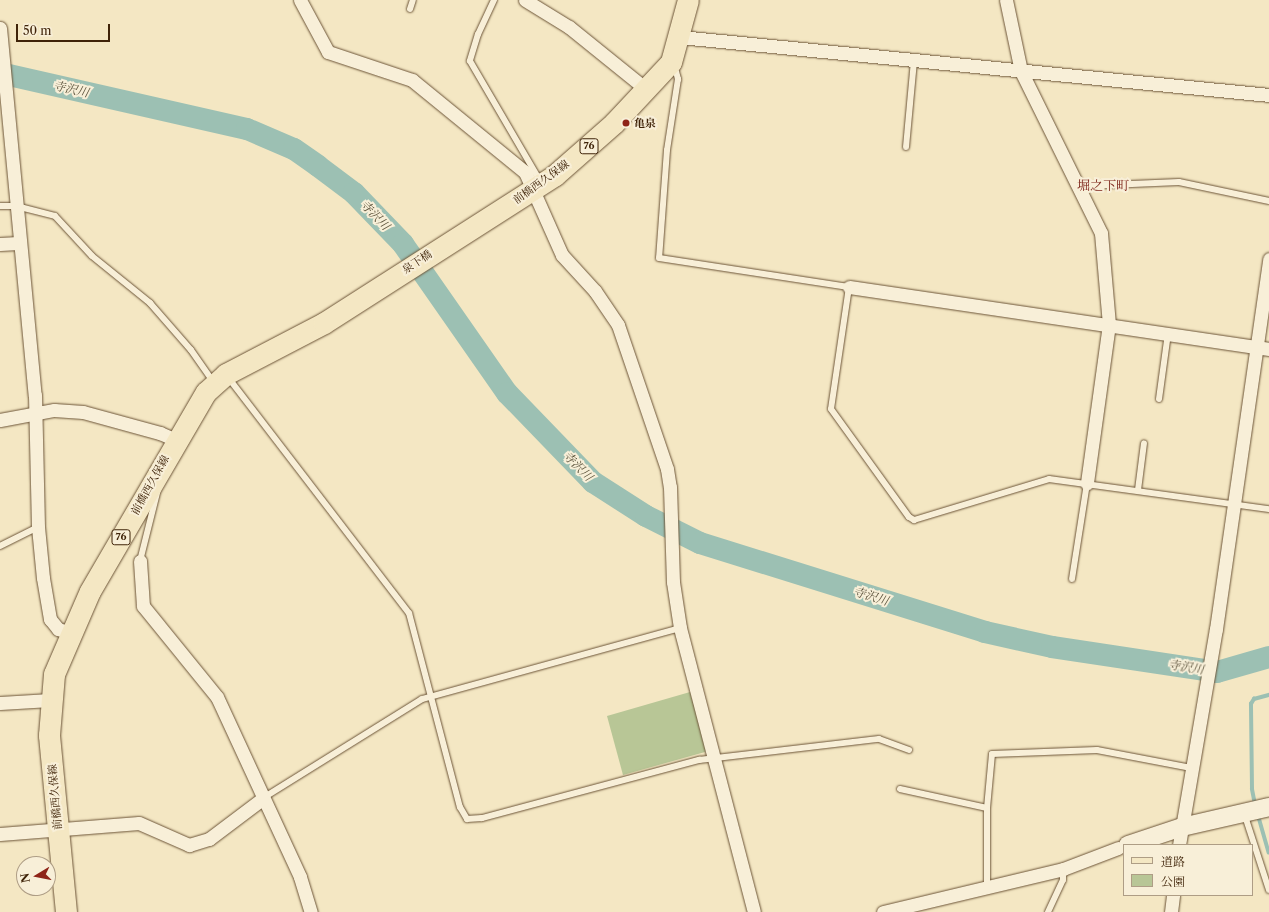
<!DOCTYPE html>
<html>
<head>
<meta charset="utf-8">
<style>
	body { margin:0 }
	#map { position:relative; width:1269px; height:912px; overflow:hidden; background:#f4e7c3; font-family:"Libre Caslon Text","Noto Serif JP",serif }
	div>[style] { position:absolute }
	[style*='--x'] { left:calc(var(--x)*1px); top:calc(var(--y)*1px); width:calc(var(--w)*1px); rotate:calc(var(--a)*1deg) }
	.green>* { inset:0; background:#b8c696 }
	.stream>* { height:3.5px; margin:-1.75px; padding:0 1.75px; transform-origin:1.75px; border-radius:1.75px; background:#9cc0b3 }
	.river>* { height:22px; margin:-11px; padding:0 11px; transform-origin:11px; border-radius:11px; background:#9cc0b3 }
	.roads { filter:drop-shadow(0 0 1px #6c5437) drop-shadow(0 0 1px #6c5437) }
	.lane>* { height:6px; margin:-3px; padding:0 3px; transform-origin:3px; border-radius:3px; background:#f8efd8 }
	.street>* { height:13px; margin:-6.5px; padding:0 6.5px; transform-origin:6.5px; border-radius:6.5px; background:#f8efd8 }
	.secondary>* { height:18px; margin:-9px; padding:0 9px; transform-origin:9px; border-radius:9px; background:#f8efd8 }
	.primary>* { height:21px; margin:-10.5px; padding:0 10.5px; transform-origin:10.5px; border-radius:10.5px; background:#f4e7c3 }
	.dots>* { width:11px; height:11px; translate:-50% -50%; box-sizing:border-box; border:2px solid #f8efd8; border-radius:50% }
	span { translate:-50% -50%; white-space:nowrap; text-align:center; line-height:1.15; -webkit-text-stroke:4px #f8efd8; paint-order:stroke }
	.shield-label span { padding:1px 3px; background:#f8efd8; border:1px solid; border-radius:3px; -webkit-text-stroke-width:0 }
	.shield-label { font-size:10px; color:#3f2308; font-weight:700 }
	.poi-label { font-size:11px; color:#3f2308; font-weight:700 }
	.left { translate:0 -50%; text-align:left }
	.street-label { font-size:11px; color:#3f2308 }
	.water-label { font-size:12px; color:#5b523b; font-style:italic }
	.quarter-label { font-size:13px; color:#7a1f14 }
	.legend { position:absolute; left:1123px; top:844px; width:130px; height:52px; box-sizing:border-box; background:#f8efd8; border:1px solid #ae9d85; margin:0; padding:5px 7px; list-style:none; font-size:12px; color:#3f2308 }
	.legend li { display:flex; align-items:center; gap:8px; height:20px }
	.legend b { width:20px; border:1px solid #ae9d85 }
	.north { position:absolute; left:16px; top:856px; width:40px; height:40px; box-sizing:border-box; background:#f8efd8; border:1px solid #ae9d85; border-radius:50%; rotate:260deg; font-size:11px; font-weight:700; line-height:16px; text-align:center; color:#3f2308 }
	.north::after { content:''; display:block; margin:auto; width:14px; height:18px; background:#8f2418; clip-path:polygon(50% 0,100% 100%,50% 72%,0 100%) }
	.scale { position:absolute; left:16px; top:24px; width:94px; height:18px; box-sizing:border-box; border:2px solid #3f2308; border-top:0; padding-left:5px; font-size:12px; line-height:14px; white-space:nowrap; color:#3f2308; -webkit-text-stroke:3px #f8efd8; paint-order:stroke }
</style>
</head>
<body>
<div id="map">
	<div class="green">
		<div style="clip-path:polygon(690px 692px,707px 749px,705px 752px,623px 775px,607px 716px)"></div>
	</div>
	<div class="stream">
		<div style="--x:1255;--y:805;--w:16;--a:-101"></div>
		<div style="--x:1252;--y:789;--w:85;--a:-90.7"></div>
		<div style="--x:1251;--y:704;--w:6;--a:-59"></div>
		<div style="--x:1254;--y:699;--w:16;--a:-15"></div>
		<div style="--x:1258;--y:814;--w:40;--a:74"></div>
	</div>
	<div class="river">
		<div style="--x:0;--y:73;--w:253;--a:12.8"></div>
		<div style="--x:247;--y:129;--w:51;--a:23.1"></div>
		<div style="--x:294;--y:149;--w:29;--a:35"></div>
		<div style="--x:318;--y:166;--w:45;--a:36.9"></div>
		<div style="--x:354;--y:193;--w:71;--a:46.1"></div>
		<div style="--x:403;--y:244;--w:182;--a:55.1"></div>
		<div style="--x:507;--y:393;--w:124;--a:46"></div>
		<div style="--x:593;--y:482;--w:63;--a:32.7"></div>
		<div style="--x:646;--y:516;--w:60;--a:26.6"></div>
		<div style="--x:700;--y:543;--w:299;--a:17.3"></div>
		<div style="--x:985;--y:632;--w:69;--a:12.6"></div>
		<div style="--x:1052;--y:647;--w:167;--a:8.6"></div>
		<div style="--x:1217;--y:672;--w:54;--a:-16.1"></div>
	</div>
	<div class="roads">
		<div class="lane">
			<div style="--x:494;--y:0;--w:38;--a:115"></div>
			<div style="--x:478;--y:34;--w:28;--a:107"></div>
			<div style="--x:470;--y:61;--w:139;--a:59.7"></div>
			<div style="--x:410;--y:9;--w:9;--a:-72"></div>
			<div style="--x:674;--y:64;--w:16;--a:75"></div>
			<div style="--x:678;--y:79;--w:72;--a:98.8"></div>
			<div style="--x:667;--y:150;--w:108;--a:94.2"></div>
			<div style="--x:659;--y:258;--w:192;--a:8.7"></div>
			<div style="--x:849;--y:287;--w:123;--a:98.4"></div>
			<div style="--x:831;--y:409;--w:133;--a:54.2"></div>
			<div style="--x:909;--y:517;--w:6;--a:31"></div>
			<div style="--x:914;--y:520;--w:141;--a:-16.9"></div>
			<div style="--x:1049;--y:479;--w:222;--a:7.8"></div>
			<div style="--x:906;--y:147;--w:87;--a:-84.7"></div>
			<div style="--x:1081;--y:190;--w:6;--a:-45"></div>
			<div style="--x:1085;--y:186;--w:94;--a:-2.4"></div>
			<div style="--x:1179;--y:182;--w:92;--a:11.9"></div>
			<div style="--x:0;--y:206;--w:16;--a:0"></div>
			<div style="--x:16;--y:206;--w:40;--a:14.4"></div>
			<div style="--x:55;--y:216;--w:54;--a:47.2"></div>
			<div style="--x:92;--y:256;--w:75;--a:39"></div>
			<div style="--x:150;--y:303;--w:62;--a:48.9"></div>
			<div style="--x:191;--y:350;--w:38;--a:55"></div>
			<div style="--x:227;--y:376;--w:299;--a:52.5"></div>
			<div style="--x:409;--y:613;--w:201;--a:75.3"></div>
			<div style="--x:460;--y:807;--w:14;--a:60"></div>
			<div style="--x:467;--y:819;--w:15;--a:-4"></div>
			<div style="--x:482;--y:818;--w:225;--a:-15"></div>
			<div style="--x:699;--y:760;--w:181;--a:-6.7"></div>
			<div style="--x:879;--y:739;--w:32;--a:20"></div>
			<div style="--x:1159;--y:399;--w:67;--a:-82.2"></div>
			<div style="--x:1138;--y:490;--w:47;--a:-82.7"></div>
			<div style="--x:0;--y:546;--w:42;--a:-26.6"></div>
			<div style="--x:140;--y:561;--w:74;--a:-76"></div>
			<div style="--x:1072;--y:579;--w:97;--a:-81.1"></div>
			<div style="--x:900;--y:789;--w:89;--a:12.3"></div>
			<div style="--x:263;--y:798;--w:187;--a:-31.9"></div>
			<div style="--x:422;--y:699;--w:268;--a:-15.4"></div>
			<div style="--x:1244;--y:813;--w:81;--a:72"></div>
			<div style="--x:987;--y:888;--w:80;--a:-90"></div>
			<div style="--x:987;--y:808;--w:54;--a:-84.7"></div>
			<div style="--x:992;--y:754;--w:105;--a:-2.2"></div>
			<div style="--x:1097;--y:750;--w:96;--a:10.8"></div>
			<div style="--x:1048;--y:912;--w:35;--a:-65"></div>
			<div style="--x:1063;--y:880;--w:11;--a:-90"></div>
		</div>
		<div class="street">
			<div style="--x:300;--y:0;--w:59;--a:61.7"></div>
			<div style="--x:328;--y:52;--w:89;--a:18.4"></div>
			<div style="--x:412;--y:80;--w:146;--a:39.2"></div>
			<div style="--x:525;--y:172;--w:91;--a:66"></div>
			<div style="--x:562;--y:255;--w:49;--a:47.5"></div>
			<div style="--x:595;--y:291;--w:41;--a:55.9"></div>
			<div style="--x:618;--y:325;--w:152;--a:71.2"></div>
			<div style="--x:667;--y:469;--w:18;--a:81"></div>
			<div style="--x:670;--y:487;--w:95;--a:88.2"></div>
			<div style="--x:673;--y:582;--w:47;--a:81.3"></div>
			<div style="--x:680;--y:628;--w:293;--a:75.4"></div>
			<div style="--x:525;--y:0;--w:52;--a:31.5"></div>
			<div style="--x:569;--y:27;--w:100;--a:38.9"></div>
			<div style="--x:1006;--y:0;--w:73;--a:78.1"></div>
			<div style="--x:1021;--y:71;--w:181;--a:63.7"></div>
			<div style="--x:1101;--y:233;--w:91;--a:85"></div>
			<div style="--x:1109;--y:324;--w:161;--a:97.9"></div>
			<div style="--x:0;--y:28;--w:369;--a:84.6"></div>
			<div style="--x:35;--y:395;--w:132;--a:88.7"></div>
			<div style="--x:38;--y:527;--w:51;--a:84.4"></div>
			<div style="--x:43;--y:578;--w:42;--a:80.3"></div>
			<div style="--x:50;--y:619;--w:13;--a:51"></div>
			<div style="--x:58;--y:629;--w:14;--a:17"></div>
			<div style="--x:680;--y:37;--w:592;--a:5.62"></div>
			<div style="--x:0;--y:244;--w:18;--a:-3"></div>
			<div style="--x:849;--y:287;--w:425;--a:8.4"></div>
			<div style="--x:0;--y:420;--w:55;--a:-10.5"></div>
			<div style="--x:54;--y:410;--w:29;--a:4"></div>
			<div style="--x:83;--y:412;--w:80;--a:15.3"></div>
			<div style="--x:160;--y:433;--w:17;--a:24"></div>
			<div style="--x:140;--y:561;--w:45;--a:86.2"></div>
			<div style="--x:143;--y:606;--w:117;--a:50.9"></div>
			<div style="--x:217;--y:697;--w:198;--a:65.2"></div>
			<div style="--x:300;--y:877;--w:37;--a:73"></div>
			<div style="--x:0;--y:703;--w:50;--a:-3.4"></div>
			<div style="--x:0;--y:834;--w:139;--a:-4.5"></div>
			<div style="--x:139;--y:823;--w:55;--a:23.7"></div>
			<div style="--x:189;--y:845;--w:21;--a:-17"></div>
			<div style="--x:209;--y:839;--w:66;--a:-37"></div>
			<div style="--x:1179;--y:845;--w:219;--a:-80.3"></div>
			<div style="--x:1216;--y:629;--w:374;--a:-81.8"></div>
			<div style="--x:883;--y:912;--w:185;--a:-13.4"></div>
			<div style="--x:1063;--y:869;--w:59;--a:-20.9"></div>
			<div style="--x:1171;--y:912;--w:17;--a:-83"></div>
		</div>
		<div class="secondary">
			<div style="--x:1128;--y:845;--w:57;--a:-18.4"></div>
			<div style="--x:1182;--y:827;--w:89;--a:-12.9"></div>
		</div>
		<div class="primary">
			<div style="--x:66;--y:912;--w:178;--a:-95.5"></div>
			<div style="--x:49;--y:735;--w:61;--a:-85.3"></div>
			<div style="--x:54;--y:674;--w:90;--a:-66.6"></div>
			<div style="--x:90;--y:591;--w:230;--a:-59.8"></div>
			<div style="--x:206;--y:392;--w:27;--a:-42"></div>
			<div style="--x:226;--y:374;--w:110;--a:-27.5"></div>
			<div style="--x:324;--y:323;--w:274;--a:-32.6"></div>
			<div style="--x:555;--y:175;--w:79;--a:-41.4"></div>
			<div style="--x:614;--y:123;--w:83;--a:-46.9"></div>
			<div style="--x:671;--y:62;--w:64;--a:-74.7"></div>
		</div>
	</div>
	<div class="dots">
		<div style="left:626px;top:123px;background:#8f2418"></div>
	</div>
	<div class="shield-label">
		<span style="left:589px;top:146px">76</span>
		<span style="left:121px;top:537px">76</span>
	</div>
	<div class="poi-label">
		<span class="left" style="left:634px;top:123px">亀泉</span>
	</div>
	<div class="street-label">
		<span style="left:541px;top:182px;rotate:-36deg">前橋西久保線</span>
		<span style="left:417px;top:262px;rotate:-33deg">泉下橋</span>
		<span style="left:150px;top:485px;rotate:-61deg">前橋西久保線</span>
		<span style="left:55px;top:797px;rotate:-95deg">前橋西久保線</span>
	</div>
	<div class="water-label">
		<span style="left:71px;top:89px;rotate:13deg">寺沢川</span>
		<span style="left:375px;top:215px;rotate:46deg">寺沢川</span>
		<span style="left:578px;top:466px;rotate:45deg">寺沢川</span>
		<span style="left:871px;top:596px;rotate:17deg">寺沢川</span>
		<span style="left:1186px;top:667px;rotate:9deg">寺沢川</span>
	</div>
	<div class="quarter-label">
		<span style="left:1103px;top:185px">堀之下町</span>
	</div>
	<ul class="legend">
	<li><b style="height:5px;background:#f4e7c3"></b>道路</li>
	<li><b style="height:11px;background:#b8c696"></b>公園</li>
	</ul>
	<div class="north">N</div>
	<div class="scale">50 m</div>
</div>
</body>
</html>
